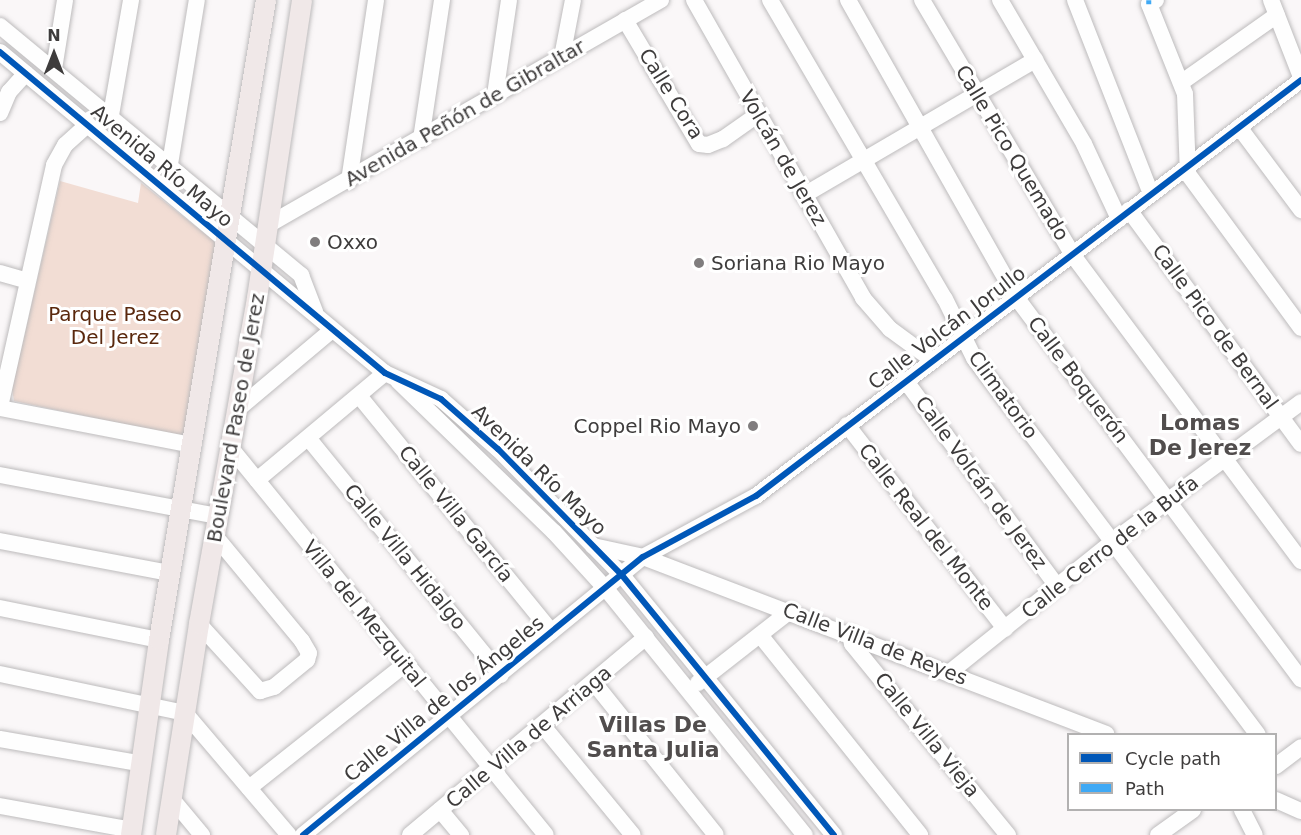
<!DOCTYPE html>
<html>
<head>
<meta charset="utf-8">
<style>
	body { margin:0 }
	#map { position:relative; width:1301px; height:835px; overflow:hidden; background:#faf7f8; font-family:"DejaVu Sans",sans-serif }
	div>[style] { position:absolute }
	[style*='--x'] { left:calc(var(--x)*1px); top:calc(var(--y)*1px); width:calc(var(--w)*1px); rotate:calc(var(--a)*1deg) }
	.green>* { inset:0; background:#f2ddd4 }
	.roads { filter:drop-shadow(0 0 2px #bdbbbc) drop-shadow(0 0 2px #bdbbbc) }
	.minor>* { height:16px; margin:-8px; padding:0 8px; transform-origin:8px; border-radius:8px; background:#fefefe }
	.major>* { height:20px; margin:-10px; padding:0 10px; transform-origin:10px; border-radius:10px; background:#f0e8e8 }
	.quiet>* { height:4.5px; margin-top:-2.25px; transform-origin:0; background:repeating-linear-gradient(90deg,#3fa9f5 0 9px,transparent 0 13.5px) }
	.cycleway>* { height:6px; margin:-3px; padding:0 3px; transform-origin:3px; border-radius:3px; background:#0057b8 }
	.dots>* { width:16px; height:16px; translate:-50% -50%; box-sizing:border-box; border:3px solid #fff; border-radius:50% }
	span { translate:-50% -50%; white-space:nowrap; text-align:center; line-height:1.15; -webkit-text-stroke:6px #fff; paint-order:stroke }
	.street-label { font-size:20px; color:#3e3c3c }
	.poi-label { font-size:20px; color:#3e3c3c }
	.left { translate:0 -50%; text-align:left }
	.right { translate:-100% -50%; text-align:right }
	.park-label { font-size:20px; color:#5a280d }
	.quarter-label { font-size:22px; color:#514d4d; font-weight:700 }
	.legend { position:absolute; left:1067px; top:733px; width:210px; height:78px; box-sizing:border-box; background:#fff; border:2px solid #b2b1b1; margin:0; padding:8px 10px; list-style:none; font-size:18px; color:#3e3c3c }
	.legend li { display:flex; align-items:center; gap:12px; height:30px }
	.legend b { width:30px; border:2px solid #b2b1b1 }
	.north { position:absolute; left:24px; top:24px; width:60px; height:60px; -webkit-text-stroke:4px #fff; paint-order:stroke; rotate:0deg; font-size:16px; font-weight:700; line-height:24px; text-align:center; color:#3e3c3c }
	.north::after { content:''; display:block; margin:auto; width:21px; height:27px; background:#3e3c3c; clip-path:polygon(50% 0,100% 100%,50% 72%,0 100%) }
</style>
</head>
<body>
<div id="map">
	<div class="green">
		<div style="clip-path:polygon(60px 181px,138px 203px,141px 183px,220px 246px,184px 437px,14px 401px,12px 389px)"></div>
	</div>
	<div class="roads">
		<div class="minor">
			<div style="--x:694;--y:0;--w:343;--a:60.4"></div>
			<div style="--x:863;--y:298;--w:41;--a:48.9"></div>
			<div style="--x:890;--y:329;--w:51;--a:36.2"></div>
			<div style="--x:770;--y:0;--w:346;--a:59.7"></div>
			<div style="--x:945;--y:299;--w:66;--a:63.8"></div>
			<div style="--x:974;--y:358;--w:471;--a:53"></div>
			<div style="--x:848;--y:0;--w:341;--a:60.5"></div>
			<div style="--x:1016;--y:297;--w:477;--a:53.3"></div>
			<div style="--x:922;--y:0;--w:295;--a:59.4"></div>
			<div style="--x:1072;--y:254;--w:383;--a:53.3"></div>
			<div style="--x:1000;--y:0;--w:167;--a:59.7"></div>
			<div style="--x:1084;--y:144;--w:83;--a:65"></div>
			<div style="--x:1075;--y:0;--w:208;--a:68.6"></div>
			<div style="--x:1156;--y:0;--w:8;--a:150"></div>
			<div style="--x:1149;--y:4;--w:97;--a:68.2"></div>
			<div style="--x:1185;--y:94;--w:80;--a:87.9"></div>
			<div style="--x:1188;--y:174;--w:191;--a:53.7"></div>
			<div style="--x:1271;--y:0;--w:83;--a:68.7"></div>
			<div style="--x:625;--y:20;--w:144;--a:59.2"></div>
			<div style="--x:699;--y:144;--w:9;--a:6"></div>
			<div style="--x:708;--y:145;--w:16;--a:-22"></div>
			<div style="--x:723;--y:139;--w:42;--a:-35.2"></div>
			<div style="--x:0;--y:26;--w:391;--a:39.6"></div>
			<div style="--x:301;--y:275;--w:40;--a:69"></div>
			<div style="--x:0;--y:52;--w:501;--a:39.82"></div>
			<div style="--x:385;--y:373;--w:62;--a:24.9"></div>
			<div style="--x:441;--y:399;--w:76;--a:41.3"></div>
			<div style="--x:498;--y:449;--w:175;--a:45.5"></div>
			<div style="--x:621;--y:574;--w:337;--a:50.8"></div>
			<div style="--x:562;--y:57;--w:58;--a:-79.1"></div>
			<div style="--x:54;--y:69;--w:70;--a:-80.9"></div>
			<div style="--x:1182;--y:82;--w:116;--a:-35.2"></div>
			<div style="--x:495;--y:95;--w:96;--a:-81.6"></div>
			<div style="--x:0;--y:113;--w:23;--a:-67"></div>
			<div style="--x:9;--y:92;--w:25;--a:-48"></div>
			<div style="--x:111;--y:115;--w:117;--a:-80.1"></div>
			<div style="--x:1239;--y:127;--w:104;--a:53.2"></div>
			<div style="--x:421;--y:139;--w:141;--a:-81.4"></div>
			<div style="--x:170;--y:164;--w:166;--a:-80.7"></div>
			<div style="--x:349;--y:181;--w:183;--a:-81.5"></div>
			<div style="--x:804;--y:195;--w:268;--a:-30.3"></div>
			<div style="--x:1129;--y:210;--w:290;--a:53.7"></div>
			<div style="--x:268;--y:225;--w:453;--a:-29.8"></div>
			<div style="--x:0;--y:273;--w:26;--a:16"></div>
			<div style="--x:905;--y:380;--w:256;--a:53.6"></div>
			<div style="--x:398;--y:381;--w:217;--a:44.1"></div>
			<div style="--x:554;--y:532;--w:79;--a:47.6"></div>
			<div style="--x:607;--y:590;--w:315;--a:51.1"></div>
			<div style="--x:360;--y:397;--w:303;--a:50.8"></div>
			<div style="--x:0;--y:407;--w:248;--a:-77.4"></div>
			<div style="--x:54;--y:165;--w:23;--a:-61"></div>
			<div style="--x:65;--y:145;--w:31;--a:-42"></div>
			<div style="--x:0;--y:408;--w:197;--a:10.9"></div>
			<div style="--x:237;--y:410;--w:124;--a:-40.1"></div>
			<div style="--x:847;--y:425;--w:258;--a:52.2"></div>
			<div style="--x:309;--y:439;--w:304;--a:50.9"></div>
			<div style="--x:230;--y:447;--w:500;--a:50.84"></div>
			<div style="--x:0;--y:475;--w:222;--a:10.7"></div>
			<div style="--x:257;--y:480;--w:167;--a:-39.9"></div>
			<div style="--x:0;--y:541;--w:173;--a:10.7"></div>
			<div style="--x:593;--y:546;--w:51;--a:12.4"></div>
			<div style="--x:643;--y:557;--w:496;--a:20.9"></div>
			<div style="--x:0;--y:608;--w:162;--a:11.4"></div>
			<div style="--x:199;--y:624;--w:91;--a:47.7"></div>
			<div style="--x:260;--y:691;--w:15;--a:-16"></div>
			<div style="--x:274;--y:687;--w:43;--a:-39.3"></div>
			<div style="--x:307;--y:660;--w:7;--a:-74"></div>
			<div style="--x:309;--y:653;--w:14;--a:-120"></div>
			<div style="--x:302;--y:641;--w:135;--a:-129.6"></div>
			<div style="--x:850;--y:634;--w:10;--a:79"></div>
			<div style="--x:852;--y:644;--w:247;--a:50.8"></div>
			<div style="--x:760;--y:635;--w:256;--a:51.3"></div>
			<div style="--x:950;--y:672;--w:208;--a:-38.7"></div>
			<div style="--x:1112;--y:542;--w:235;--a:-36.5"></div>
			<div style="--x:0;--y:674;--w:189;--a:11.9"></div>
			<div style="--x:185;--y:713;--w:160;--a:49.6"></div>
			<div style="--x:698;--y:683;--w:117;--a:-38"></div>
			<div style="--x:595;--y:684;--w:193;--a:51.3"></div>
			<div style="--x:543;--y:726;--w:141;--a:50.5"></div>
			<div style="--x:0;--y:739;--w:145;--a:9.9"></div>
			<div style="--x:1276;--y:766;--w:31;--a:-37"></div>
			<div style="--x:249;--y:788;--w:198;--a:-38.4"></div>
			<div style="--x:172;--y:799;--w:47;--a:50.2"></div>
			<div style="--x:1276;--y:800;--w:27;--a:24"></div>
			<div style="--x:0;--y:806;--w:134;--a:10.3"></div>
			<div style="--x:440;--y:810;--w:33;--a:50"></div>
			<div style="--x:1242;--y:810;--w:28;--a:63"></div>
			<div style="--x:303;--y:835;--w:439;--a:-39.3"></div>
			<div style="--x:643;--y:557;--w:128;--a:-28.4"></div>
			<div style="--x:756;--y:496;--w:686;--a:-37.35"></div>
			<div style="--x:410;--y:835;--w:308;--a:-40"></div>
			<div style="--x:1158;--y:835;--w:43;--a:-35.5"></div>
		</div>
		<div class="major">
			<div style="--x:131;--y:835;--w:197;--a:-81.8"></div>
			<div style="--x:159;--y:640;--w:649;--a:-80.51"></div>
			<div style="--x:166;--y:835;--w:214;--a:-81.1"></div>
			<div style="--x:199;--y:624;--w:331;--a:-79.9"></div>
			<div style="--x:257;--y:298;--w:301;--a:-81.4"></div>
		</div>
	</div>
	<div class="quiet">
		<div style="--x:1149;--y:0;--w:4;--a:90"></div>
	</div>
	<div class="cycleway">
		<div style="--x:0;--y:52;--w:501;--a:39.82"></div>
		<div style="--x:385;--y:373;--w:62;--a:24.9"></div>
		<div style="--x:441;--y:399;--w:76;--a:41.3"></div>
		<div style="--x:498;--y:449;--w:175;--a:45.5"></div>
		<div style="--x:621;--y:574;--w:337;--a:50.8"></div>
		<div style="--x:303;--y:835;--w:439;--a:-39.3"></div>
		<div style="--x:643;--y:557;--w:128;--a:-28.4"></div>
		<div style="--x:756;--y:496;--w:686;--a:-37.35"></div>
	</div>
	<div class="dots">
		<div style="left:315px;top:242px;background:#807d7e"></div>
		<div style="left:699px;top:263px;background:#807d7e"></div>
		<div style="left:753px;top:426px;background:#807d7e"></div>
	</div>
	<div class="street-label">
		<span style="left:671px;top:94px;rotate:58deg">Calle Cora</span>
		<span style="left:465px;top:113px;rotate:-30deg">Avenida Peñón de Gibraltar</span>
		<span style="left:1012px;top:153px;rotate:59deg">Calle Pico Quemado</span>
		<span style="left:783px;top:158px;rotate:60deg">Volcán de Jerez</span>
		<span style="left:162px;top:166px;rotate:40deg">Avenida Río Mayo</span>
		<span style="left:1215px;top:327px;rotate:54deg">Calle Pico de Bernal</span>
		<span style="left:947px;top:328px;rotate:-37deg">Calle Volcán Jorullo</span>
		<span style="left:1078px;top:380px;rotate:53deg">Calle Boquerón</span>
		<span style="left:1003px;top:395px;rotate:54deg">Climatorio</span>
		<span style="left:236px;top:418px;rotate:-80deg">Boulevard Paseo de Jerez</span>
		<span style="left:539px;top:470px;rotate:44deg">Avenida Río Mayo</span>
		<span style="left:981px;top:483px;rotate:54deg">Calle Volcán de Jerez</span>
		<span style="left:456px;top:514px;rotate:51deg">Calle Villa García</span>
		<span style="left:926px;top:527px;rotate:52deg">Calle Real del Monte</span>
		<span style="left:1110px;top:547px;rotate:-38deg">Calle Cerro de la Bufa</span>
		<span style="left:405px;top:557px;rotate:51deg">Calle Villa Hidalgo</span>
		<span style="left:364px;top:614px;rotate:51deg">Villa del Mezquital</span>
		<span style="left:875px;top:644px;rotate:21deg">Calle Villa de Reyes</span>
		<span style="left:444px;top:699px;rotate:-39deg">Calle Villa de los Ángeles</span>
		<span style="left:927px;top:735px;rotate:51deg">Calle Villa Vieja</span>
		<span style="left:529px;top:737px;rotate:-40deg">Calle Villa de Arriaga</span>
	</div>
	<div class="poi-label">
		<span class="left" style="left:327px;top:242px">Oxxo</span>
		<span class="left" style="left:711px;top:263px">Soriana Rio Mayo</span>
		<span class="right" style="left:741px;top:426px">Coppel Rio Mayo</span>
	</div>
	<div class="park-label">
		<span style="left:115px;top:326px">Parque Paseo<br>Del Jerez</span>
	</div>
	<div class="quarter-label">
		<span style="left:1200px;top:435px">Lomas<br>De Jerez</span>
		<span style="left:653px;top:737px">Villas De<br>Santa Julia</span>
	</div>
	<ul class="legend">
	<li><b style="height:8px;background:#0057b8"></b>Cycle path</li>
	<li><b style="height:8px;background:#3fa9f5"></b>Path</li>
	</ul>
	<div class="north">N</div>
</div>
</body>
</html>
